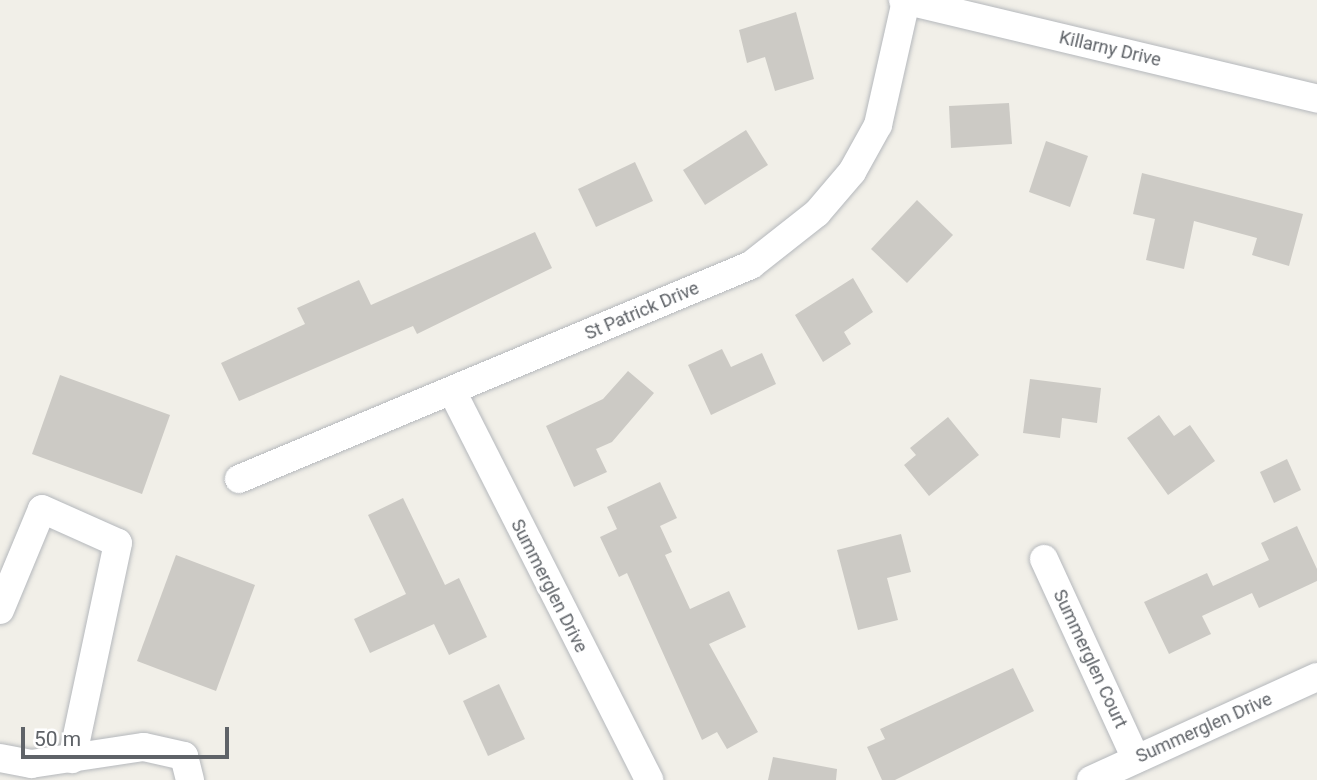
<!DOCTYPE html>
<html>
<head>
<meta charset="utf-8">
<style>
	body { margin:0 }
	#map { position:relative; width:1317px; height:780px; overflow:hidden; background:#f1efe8; font-family:Roboto,sans-serif }
	div>[style] { position:absolute }
	[style*='--x'] { left:calc(var(--x)*1px); top:calc(var(--y)*1px); width:calc(var(--w)*1px); rotate:calc(var(--a)*1deg) }
	.building>* { inset:0; background:#cccac5 }
	.roads { filter:drop-shadow(0 0 2px #b5b8bc) drop-shadow(0 0 2px #b5b8bc) }
	.street>* { height:28px; margin:-14px; padding:0 14px; transform-origin:14px; border-radius:14px; background:#fff }
	span { translate:-50% -50%; white-space:nowrap; text-align:center; line-height:1.15; -webkit-text-stroke:6px #fff; paint-order:stroke }
	.street-label { font-size:18px; color:#5f6368 }
	.scale { position:absolute; left:21px; top:727px; width:208px; height:32px; box-sizing:border-box; border:4px solid #5f6368; border-top:0; padding-left:9px; font-size:21px; line-height:24px; white-space:nowrap; color:#5f6368; -webkit-text-stroke:5px #fff; paint-order:stroke }
</style>
</head>
<body>
<div id="map">
	<div class="building">
		<div style="clip-path:polygon(796px 12px,814px 79px,775px 91px,765px 57px,747px 63px,739px 30px)"></div>
		<div style="clip-path:polygon(1009px 103px,1012px 144px,951px 148px,949px 106px)"></div>
		<div style="clip-path:polygon(746px 130px,768px 165px,705px 205px,683px 170px)"></div>
		<div style="clip-path:polygon(1046px 141px,1088px 156px,1070px 207px,1029px 192px)"></div>
		<div style="clip-path:polygon(635px 162px,653px 201px,596px 227px,578px 189px)"></div>
		<div style="clip-path:polygon(1142px 173px,1303px 214px,1289px 266px,1252px 255px,1257px 238px,1194px 221px,1184px 269px,1146px 260px,1155px 219px,1133px 214px)"></div>
		<div style="clip-path:polygon(917px 200px,953px 235px,907px 283px,871px 249px)"></div>
		<div style="clip-path:polygon(535px 232px,552px 268px,417px 334px,413px 326px,239px 401px,221px 363px,305px 324px,297px 308px,359px 280px,371px 305px)"></div>
		<div style="clip-path:polygon(853px 278px,873px 312px,844px 332px,851px 344px,823px 362px,795px 315px)"></div>
		<div style="clip-path:polygon(722px 349px,731px 367px,762px 353px,776px 384px,711px 415px,688px 365px)"></div>
		<div style="clip-path:polygon(628px 371px,654px 393px,612px 442px,596px 449px,607px 472px,574px 487px,546px 426px,603px 399px)"></div>
		<div style="clip-path:polygon(60px 375px,170px 415px,142px 494px,32px 454px)"></div>
		<div style="clip-path:polygon(1030px 379px,1101px 388px,1097px 423px,1062px 418px,1060px 438px,1023px 433px)"></div>
		<div style="clip-path:polygon(1159px 415px,1174px 436px,1190px 425px,1215px 461px,1168px 495px,1127px 438px)"></div>
		<div style="clip-path:polygon(948px 417px,979px 455px,929px 496px,904px 465px,916px 455px,910px 448px)"></div>
		<div style="clip-path:polygon(1287px 459px,1301px 490px,1274px 503px,1260px 472px)"></div>
		<div style="clip-path:polygon(660px 482px,677px 518px,660px 526px,672px 552px,665px 555px,690px 609px,729px 591px,746px 627px,709px 644px,758px 732px,727px 749px,717px 732px,702px 740px,627px 573px,619px 577px,600px 537px,617px 529px,607px 507px)"></div>
		<div style="clip-path:polygon(403px 498px,445px 585px,459px 578px,487px 637px,449px 655px,434px 624px,370px 653px,354px 619px,406px 594px,368px 515px)"></div>
		<div style="clip-path:polygon(1297px 526px,1317px 569px,1317px 581px,1259px 608px,1252px 593px,1202px 616px,1211px 634px,1169px 654px,1144px 602px,1207px 573px,1213px 586px,1269px 560px,1261px 543px)"></div>
		<div style="clip-path:polygon(901px 534px,911px 572px,887px 578px,898px 620px,858px 630px,837px 550px)"></div>
		<div style="clip-path:polygon(176px 555px,255px 585px,216px 691px,137px 661px)"></div>
		<div style="clip-path:polygon(1013px 668px,1034px 711px,895px 780px,882px 780px,867px 747px,885px 739px,880px 729px)"></div>
		<div style="clip-path:polygon(499px 684px,525px 739px,488px 756px,463px 701px)"></div>
		<div style="clip-path:polygon(773px 757px,837px 769px,836px 780px,768px 780px)"></div>
	</div>
	<div class="roads">
		<div class="street">
			<div style="--x:903;--y:0;--w:426;--a:13.4"></div>
			<div style="--x:452;--y:391;--w:436;--a:63.1"></div>
			<div style="--x:239;--y:479;--w:555;--a:-22.68"></div>
			<div style="--x:751;--y:265;--w:84;--a:-38.2"></div>
			<div style="--x:817;--y:213;--w:54;--a:-49.5"></div>
			<div style="--x:852;--y:172;--w:54;--a:-61"></div>
			<div style="--x:878;--y:125;--w:127;--a:-77.3"></div>
			<div style="--x:1044;--y:559;--w:220;--a:65.3"></div>
			<div style="--x:0;--y:610;--w:109;--a:-67.4"></div>
			<div style="--x:42;--y:509;--w:83;--a:24.1"></div>
			<div style="--x:118;--y:543;--w:221;--a:102"></div>
			<div style="--x:0;--y:758;--w:32;--a:11"></div>
			<div style="--x:31;--y:764;--w:114;--a:-8.6"></div>
			<div style="--x:144;--y:747;--w:41;--a:12.7"></div>
			<div style="--x:184;--y:756;--w:25;--a:76"></div>
			<div style="--x:1091;--y:780;--w:248;--a:-24.5"></div>
		</div>
	</div>
	<div class="street-label">
		<span style="left:1110px;top:49px;rotate:13deg">Killarny Drive</span>
		<span style="left:642px;top:311px;rotate:-23deg">St Patrick Drive</span>
		<span style="left:549px;top:586px;rotate:63deg">Summerglen Drive</span>
		<span style="left:1090px;top:659px;rotate:65deg">Summerglen Court</span>
		<span style="left:1204px;top:728px;rotate:-24deg">Summerglen Drive</span>
	</div>
	<div class="scale">50 m</div>
</div>
</body>
</html>
